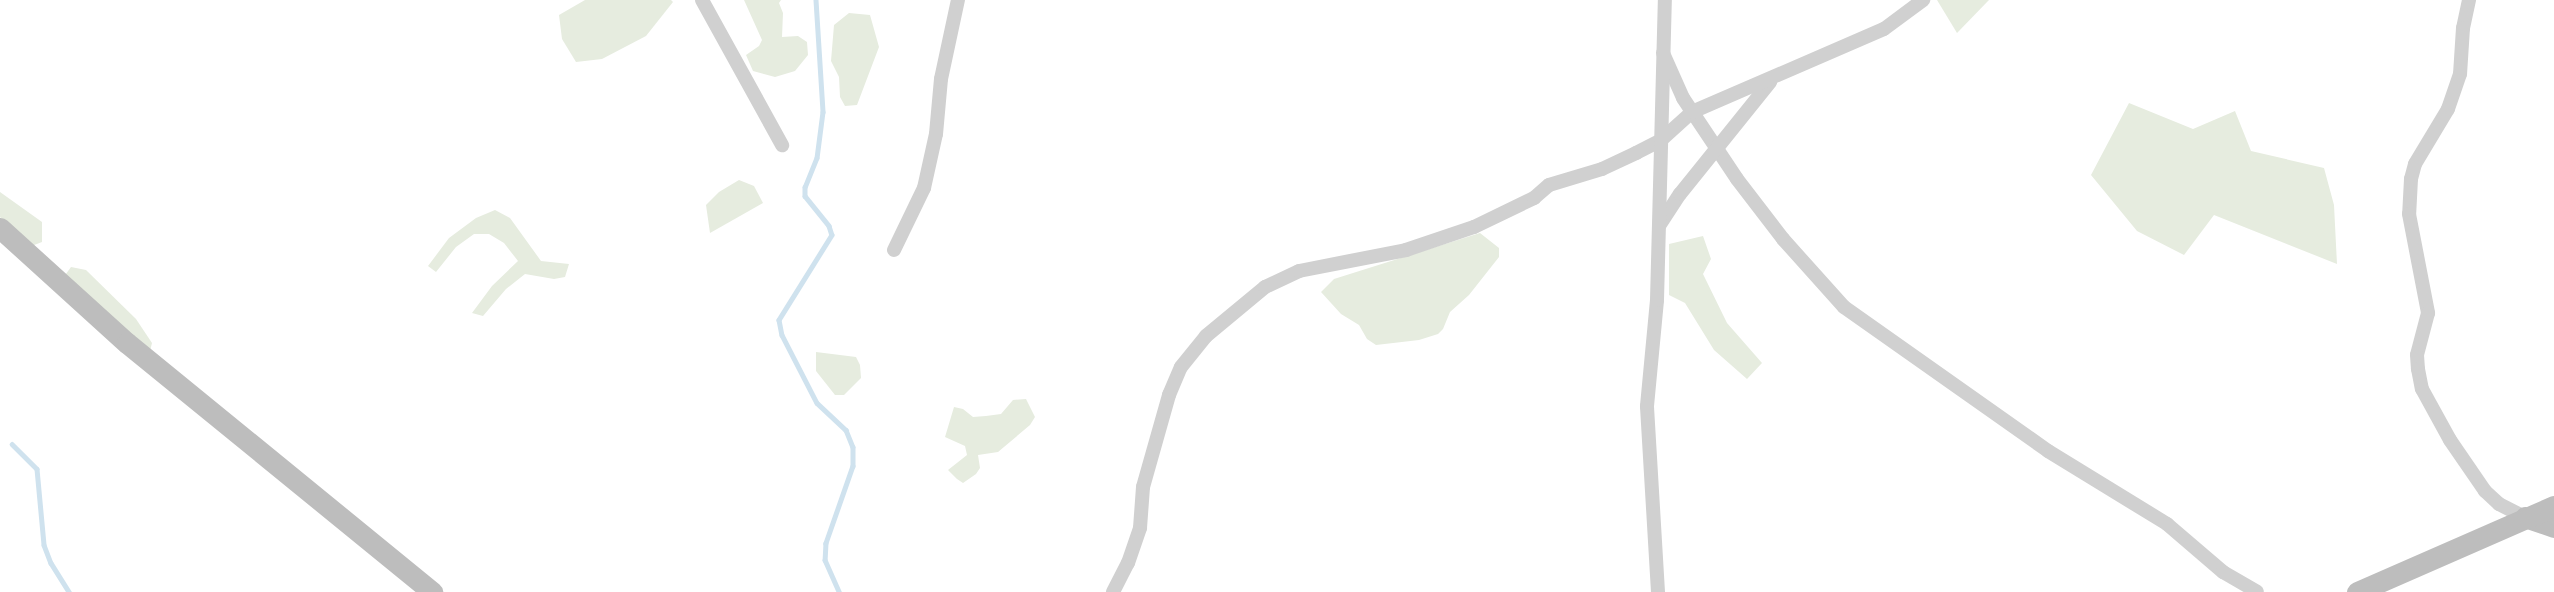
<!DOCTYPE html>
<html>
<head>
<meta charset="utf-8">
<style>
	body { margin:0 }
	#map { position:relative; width:2554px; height:592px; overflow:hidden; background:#fff; font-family:"Roboto Condensed",sans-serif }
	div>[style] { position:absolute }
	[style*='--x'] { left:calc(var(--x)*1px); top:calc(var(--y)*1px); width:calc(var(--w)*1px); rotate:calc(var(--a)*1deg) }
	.green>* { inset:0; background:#e6ecdf }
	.stream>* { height:4.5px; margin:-2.25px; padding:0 2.25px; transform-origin:2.25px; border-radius:2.25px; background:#cfe2ee }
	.street>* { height:14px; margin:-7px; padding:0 7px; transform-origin:7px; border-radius:7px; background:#d0d0d0 }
	.secondary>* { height:21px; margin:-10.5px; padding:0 10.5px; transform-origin:10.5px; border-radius:10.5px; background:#bdbdbd }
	span { translate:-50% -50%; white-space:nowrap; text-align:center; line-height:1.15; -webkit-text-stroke:7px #fff; paint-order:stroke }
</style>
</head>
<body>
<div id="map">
	<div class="green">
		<div style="clip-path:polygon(585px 0,671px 0,673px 2px,646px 36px,602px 59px,576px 62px,562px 39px,559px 15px)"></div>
		<div style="clip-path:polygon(744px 0,781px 0,779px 3px,783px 13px,782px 37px,798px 36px,807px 42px,808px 55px,795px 71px,775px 77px,753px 71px,746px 55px,759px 46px,762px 40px)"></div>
		<div style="clip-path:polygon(1937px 0,1989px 0,1957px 33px)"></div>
		<div style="clip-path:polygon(849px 13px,870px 15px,879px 47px,857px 105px,845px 106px,840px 97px,839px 77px,831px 61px,834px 25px)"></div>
		<div style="clip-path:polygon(2129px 103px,2193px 129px,2235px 111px,2251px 151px,2324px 168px,2334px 205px,2337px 264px,2214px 215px,2184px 255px,2137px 231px,2091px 175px)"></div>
		<div style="clip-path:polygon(739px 180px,754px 186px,763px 203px,710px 233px,706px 205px,719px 192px)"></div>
		<div style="clip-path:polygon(0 192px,42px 222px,42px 242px,29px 247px,0 217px)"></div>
		<div style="clip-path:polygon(495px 210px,510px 218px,541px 261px,569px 264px,565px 277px,554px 279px,525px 274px,506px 289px,483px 316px,472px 313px,492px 286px,518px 261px,504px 243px,489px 234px,474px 234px,456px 247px,436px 272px,428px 266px,449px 238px,476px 218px)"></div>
		<div style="clip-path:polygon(1480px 233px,1499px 248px,1499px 257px,1469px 295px,1450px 312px,1443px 329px,1438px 334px,1419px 340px,1376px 345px,1367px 339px,1359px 325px,1341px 314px,1321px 292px,1334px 279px)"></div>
		<div style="clip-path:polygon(1703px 236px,1711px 259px,1703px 274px,1727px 323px,1762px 363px,1747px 379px,1714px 350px,1685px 303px,1669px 295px,1669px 244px)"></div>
		<div style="clip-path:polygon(71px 267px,86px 270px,136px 319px,152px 343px,150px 351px,63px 278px)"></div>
		<div style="clip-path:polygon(816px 352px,856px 357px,860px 365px,861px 378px,844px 395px,835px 395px,816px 371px)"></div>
		<div style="clip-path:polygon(1026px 399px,1035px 417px,1030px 425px,998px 452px,978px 455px,980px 468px,976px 474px,963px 483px,957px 479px,948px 470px,967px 455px,965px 446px,945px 437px,954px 407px,963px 409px,973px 417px,986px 416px,1001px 414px,1013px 400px)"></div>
	</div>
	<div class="stream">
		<div style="--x:816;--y:0;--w:112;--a:86.4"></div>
		<div style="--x:823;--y:112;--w:46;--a:97.4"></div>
		<div style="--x:817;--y:158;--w:31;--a:112"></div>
		<div style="--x:805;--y:187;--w:9;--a:90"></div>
		<div style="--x:805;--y:196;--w:38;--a:51"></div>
		<div style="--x:829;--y:226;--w:9;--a:72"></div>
		<div style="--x:832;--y:235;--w:100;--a:121.9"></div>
		<div style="--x:779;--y:320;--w:15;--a:79"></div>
		<div style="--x:782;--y:335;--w:76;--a:62.8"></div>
		<div style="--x:817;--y:403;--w:40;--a:43"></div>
		<div style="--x:846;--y:430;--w:18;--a:68"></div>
		<div style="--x:853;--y:447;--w:19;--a:90"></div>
		<div style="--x:853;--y:466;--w:82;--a:109.3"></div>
		<div style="--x:826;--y:543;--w:17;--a:93"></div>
		<div style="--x:825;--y:560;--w:35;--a:66"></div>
		<div style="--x:12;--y:444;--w:35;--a:45"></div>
		<div style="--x:37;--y:469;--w:76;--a:84.7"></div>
		<div style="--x:44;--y:545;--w:19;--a:69"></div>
		<div style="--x:51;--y:563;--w:34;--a:58"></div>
	</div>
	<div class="street">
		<div style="--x:702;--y:0;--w:166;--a:61.1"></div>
		<div style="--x:2469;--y:0;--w:29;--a:102"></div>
		<div style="--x:2463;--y:28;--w:46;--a:93.7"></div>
		<div style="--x:2460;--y:74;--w:37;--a:109"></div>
		<div style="--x:2448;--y:109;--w:64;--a:121"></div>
		<div style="--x:2415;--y:164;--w:16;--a:105"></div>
		<div style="--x:2411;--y:179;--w:35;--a:93"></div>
		<div style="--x:2409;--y:214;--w:101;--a:79.1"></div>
		<div style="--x:2428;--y:313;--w:43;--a:104.7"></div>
		<div style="--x:2417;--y:355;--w:14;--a:86"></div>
		<div style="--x:2418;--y:369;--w:20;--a:79"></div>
		<div style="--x:2422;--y:389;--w:58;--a:61.2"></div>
		<div style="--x:2450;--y:440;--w:62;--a:55.5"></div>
		<div style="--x:2485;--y:491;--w:19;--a:43"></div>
		<div style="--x:2499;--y:504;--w:29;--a:27"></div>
		<div style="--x:1663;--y:53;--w:49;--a:66"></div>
		<div style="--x:1683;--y:98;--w:97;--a:56.3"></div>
		<div style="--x:1737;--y:179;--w:76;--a:52.5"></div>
		<div style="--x:1783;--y:239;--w:91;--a:48.1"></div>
		<div style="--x:1844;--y:307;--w:250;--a:35.2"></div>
		<div style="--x:2048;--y:451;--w:140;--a:31.5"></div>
		<div style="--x:2167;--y:524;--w:74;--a:40.6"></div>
		<div style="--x:2223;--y:572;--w:39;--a:30"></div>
		<div style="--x:1659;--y:226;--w:38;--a:-57"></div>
		<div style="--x:1680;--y:194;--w:144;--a:-51.2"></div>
		<div style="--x:894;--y:250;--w:69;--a:-64.2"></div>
		<div style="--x:924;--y:188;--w:55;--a:-77.5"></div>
		<div style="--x:936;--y:134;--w:55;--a:-84.8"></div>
		<div style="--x:941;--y:79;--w:81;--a:-77.9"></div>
		<div style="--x:1113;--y:592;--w:33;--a:-63"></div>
		<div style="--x:1128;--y:563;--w:37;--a:-71"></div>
		<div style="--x:1140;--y:528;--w:41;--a:-85.8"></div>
		<div style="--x:1143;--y:487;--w:96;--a:-74.2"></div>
		<div style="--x:1169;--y:395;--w:30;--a:-67"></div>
		<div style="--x:1181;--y:367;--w:40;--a:-51"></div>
		<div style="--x:1206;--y:336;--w:77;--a:-39.7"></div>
		<div style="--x:1265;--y:287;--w:38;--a:-25"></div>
		<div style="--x:1299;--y:271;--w:109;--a:-11.1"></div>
		<div style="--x:1406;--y:250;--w:72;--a:-18.7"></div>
		<div style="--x:1474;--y:227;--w:67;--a:-25.8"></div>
		<div style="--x:1534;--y:198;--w:20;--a:-41"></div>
		<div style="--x:1549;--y:185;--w:55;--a:-16.8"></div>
		<div style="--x:1602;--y:169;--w:38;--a:-25"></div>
		<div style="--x:1636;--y:153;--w:28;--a:-27"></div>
		<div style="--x:1661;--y:140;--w:42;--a:-42.1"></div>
		<div style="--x:1692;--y:112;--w:209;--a:-23.4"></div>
		<div style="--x:1884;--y:29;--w:49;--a:-36.6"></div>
		<div style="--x:1658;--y:592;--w:186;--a:-93.4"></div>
		<div style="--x:1647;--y:406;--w:106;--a:-84.6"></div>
		<div style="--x:1657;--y:300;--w:300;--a:-88.5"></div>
	</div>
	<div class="secondary">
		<div style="--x:0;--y:228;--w:171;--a:42.2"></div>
		<div style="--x:127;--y:343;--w:394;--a:39.2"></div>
		<div style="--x:2525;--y:517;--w:31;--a:19"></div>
		<div style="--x:2357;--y:592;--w:215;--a:-23.6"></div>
	</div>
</div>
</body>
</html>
